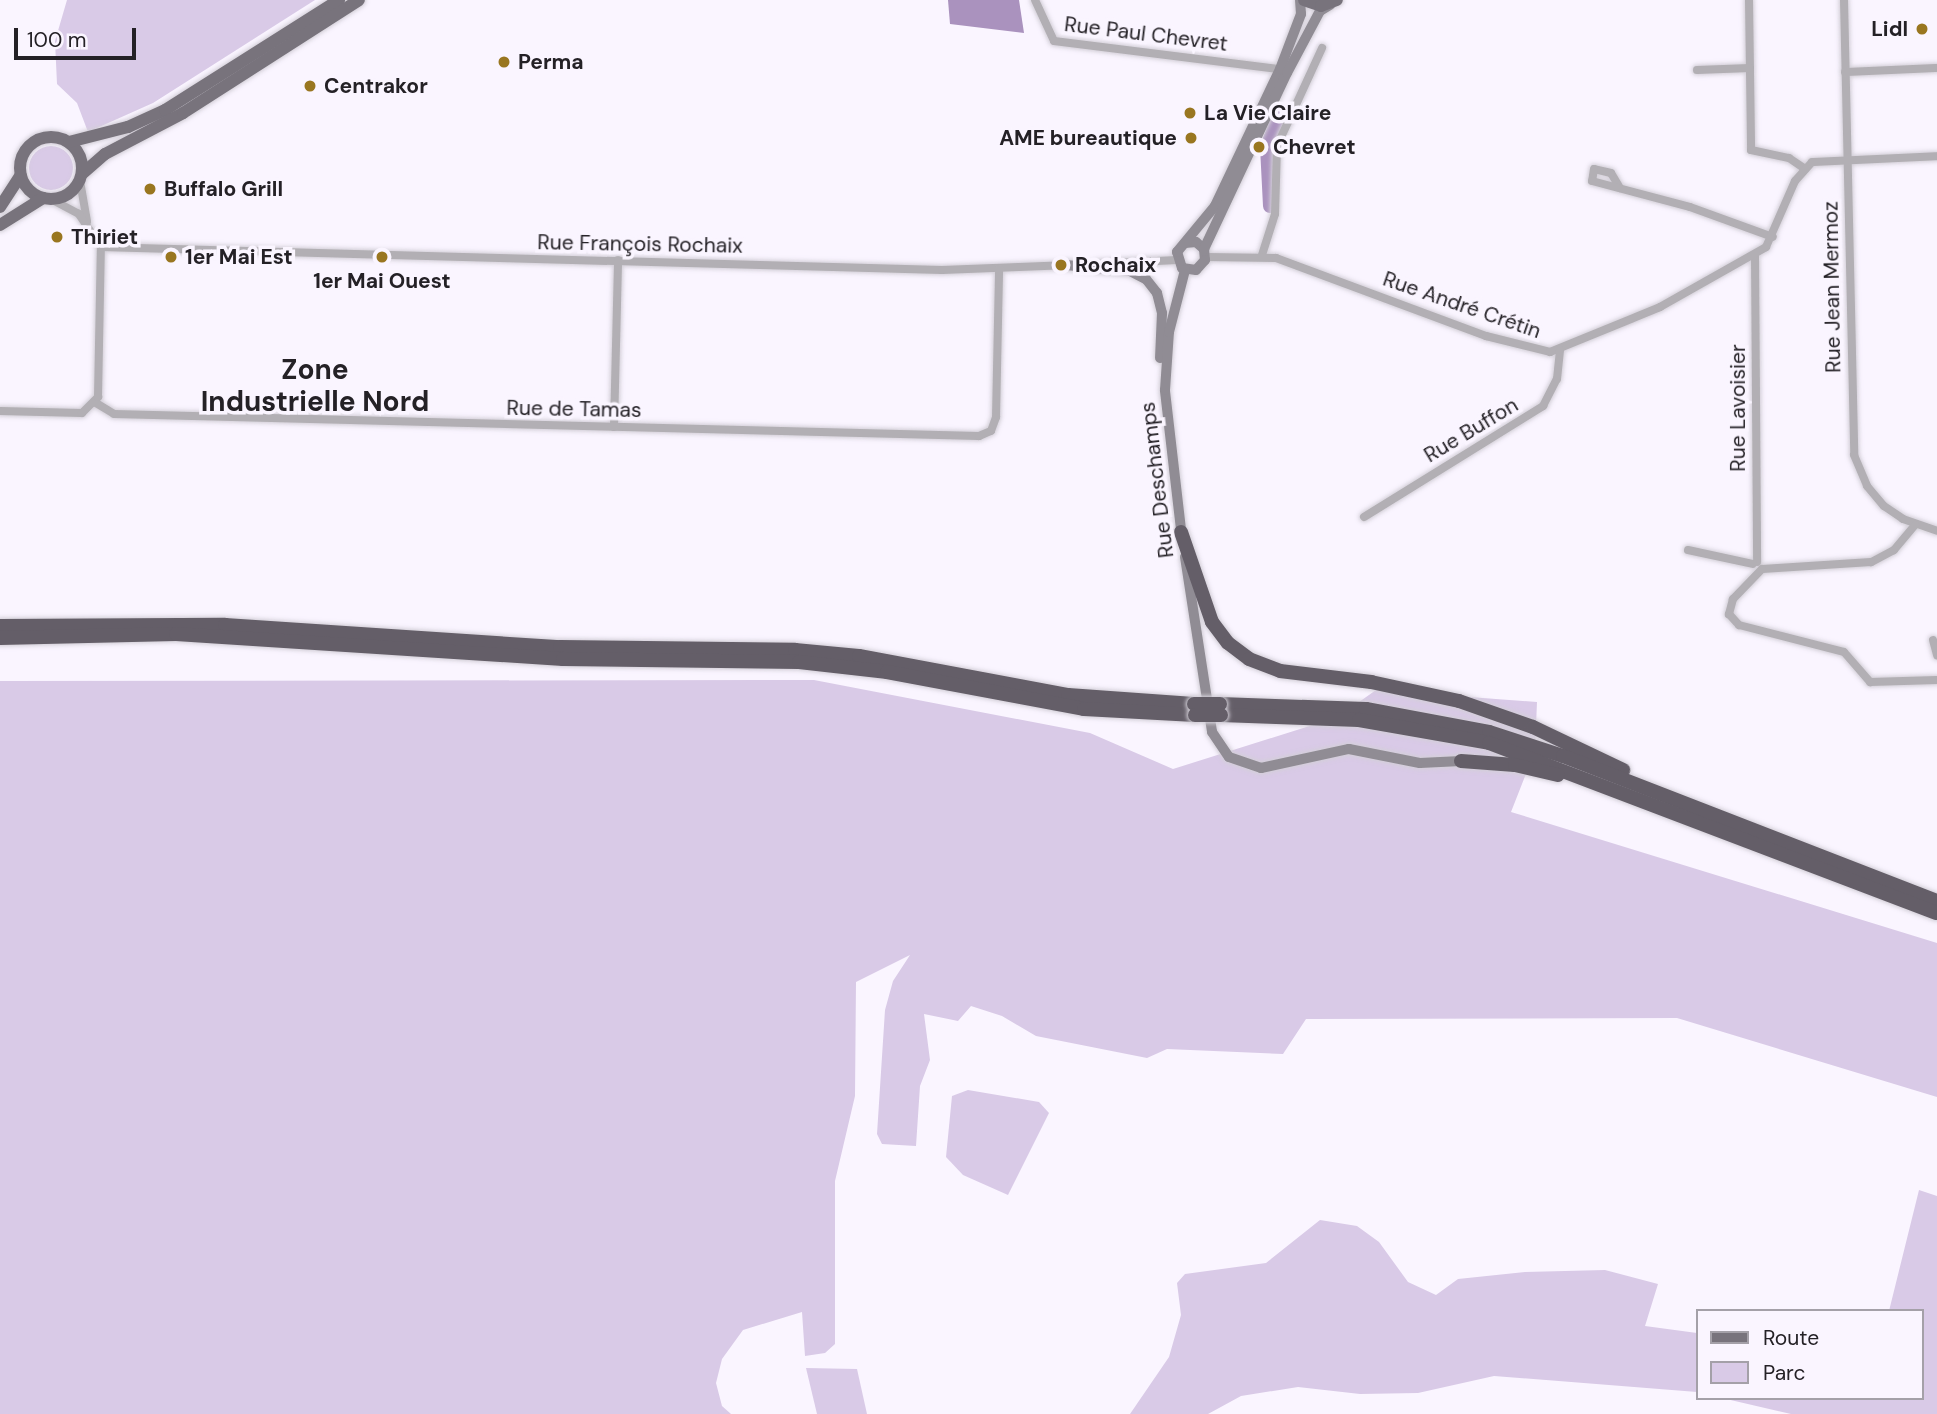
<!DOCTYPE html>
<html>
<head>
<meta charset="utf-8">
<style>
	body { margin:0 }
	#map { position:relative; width:1937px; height:1414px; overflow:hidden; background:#faf5ff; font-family:"DM Sans",sans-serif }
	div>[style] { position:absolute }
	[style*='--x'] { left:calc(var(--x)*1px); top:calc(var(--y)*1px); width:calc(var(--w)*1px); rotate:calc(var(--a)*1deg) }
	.green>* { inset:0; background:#d9cae7 }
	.round { border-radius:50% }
	.water>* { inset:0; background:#aa92be }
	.river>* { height:14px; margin:-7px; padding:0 7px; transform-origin:7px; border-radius:7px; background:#aa92be }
	.roads { filter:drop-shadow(0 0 2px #d3cfd8) drop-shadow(0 0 2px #d3cfd8) }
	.minor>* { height:8px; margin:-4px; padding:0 4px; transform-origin:4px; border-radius:4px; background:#b2afb4 }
	.secondary>* { height:10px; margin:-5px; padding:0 5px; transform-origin:5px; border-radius:5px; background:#908c94 }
	.primary>* { height:12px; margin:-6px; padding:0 6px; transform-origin:6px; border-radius:6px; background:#78737c }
	.primary>.ring { margin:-6px; padding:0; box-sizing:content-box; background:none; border:12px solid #78737c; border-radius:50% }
	.motorway>* { height:14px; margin:-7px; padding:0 7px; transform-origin:7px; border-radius:7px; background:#645e68 }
	.bridges { filter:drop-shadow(0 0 2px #d3cfd8) drop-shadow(0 0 2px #d3cfd8) }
	.motorway-bridge>* { height:14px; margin:-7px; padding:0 7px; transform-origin:7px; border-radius:7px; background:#645e68 }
	.dots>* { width:19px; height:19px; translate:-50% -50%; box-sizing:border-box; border:4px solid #faf5ff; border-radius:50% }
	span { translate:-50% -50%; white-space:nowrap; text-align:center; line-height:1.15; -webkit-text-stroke:7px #faf5ff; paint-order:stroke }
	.poi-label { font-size:21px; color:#242126; font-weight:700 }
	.right { translate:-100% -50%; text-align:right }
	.left { translate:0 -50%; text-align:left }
	.street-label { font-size:21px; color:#242126 }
	.district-label { font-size:28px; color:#242126; font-weight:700 }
	.legend { position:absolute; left:1696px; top:1309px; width:228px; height:91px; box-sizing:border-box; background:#faf5ff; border:2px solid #a4a0a8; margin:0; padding:9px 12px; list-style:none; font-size:21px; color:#242126 }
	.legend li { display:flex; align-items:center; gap:14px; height:35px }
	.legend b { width:35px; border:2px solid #a4a0a8 }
	.scale { position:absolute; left:14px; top:28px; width:122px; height:32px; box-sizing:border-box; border:4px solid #242126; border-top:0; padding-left:9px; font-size:21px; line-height:24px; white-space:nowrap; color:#242126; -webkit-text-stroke:5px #faf5ff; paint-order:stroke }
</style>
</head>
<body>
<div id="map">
	<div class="green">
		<div style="clip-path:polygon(67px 0,315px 0,153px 103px,88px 132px,77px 103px,57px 84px,55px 41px)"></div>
		<div class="round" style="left:29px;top:146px;width:44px;height:44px"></div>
		<div style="clip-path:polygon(814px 680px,1090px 733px,1173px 769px,1338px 717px,1376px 690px,1537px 702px,1535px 751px,1511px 812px,1937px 943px,1937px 1097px,1677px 1018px,1306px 1019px,1283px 1054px,1167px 1049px,1147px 1058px,1036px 1036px,1002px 1016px,971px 1006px,958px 1021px,924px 1014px,930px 1060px,920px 1086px,916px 1146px,882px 1144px,877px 1134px,885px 1010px,893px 981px,910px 955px,856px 982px,855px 1096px,835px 1181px,835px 1344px,825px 1353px,805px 1356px,802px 1312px,743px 1330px,722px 1359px,716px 1383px,722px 1406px,731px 1414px,0 1414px,0 681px)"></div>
		<div style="clip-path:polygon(968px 1090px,1039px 1102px,1049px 1113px,1008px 1195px,963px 1175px,946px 1157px,952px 1096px)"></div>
		<div style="clip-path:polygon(1919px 1190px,1937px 1196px,1937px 1414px,1791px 1414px,1722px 1398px,1921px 1398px,1921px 1311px,1889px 1311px)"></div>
		<div style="clip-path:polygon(1320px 1220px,1357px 1226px,1379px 1242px,1408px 1282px,1436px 1295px,1458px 1279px,1525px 1272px,1605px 1270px,1658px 1284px,1645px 1326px,1697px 1333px,1697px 1392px,1494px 1376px,1418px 1393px,1360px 1394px,1298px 1387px,1241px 1396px,1208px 1414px,1130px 1414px,1169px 1357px,1181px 1315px,1177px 1283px,1185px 1274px,1266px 1263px)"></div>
		<div style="clip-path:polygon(806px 1368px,857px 1369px,867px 1414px,817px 1414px)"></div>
	</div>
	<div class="water">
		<div style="clip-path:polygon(948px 0,1019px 0,1024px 33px,950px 24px)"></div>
	</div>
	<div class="river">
		<div style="--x:1270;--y:206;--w:60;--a:-92.9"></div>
		<div style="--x:1267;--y:146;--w:32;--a:-68"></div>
	</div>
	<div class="roads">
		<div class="minor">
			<div style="--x:1035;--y:0;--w:45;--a:65.1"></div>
			<div style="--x:1054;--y:41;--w:228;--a:7.1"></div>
			<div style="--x:1749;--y:0;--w:150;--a:89.2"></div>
			<div style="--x:1751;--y:150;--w:39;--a:12"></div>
			<div style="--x:1789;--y:158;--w:18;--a:34"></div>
			<div style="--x:1844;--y:0;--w:455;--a:88.7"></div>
			<div style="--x:1854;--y:455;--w:34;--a:67"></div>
			<div style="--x:1867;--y:486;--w:26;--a:50"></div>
			<div style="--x:1884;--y:506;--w:23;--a:34"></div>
			<div style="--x:1903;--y:519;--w:36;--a:19"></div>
			<div style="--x:1697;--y:70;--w:53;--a:-2.2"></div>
			<div style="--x:1845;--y:72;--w:92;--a:-2.5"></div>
			<div style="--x:80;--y:181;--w:41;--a:80.1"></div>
			<div style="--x:1620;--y:188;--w:17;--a:-121"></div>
			<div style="--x:1611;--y:173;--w:17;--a:-167"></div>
			<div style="--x:1594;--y:169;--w:12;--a:99"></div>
			<div style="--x:1592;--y:181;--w:101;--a:14.9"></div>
			<div style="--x:1690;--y:207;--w:88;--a:19.9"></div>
			<div style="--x:101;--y:247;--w:841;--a:1.57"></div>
			<div style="--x:942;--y:270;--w:128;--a:-2.2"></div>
			<div style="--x:1262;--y:255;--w:43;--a:-72.4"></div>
			<div style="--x:1275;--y:214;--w:68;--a:-88.3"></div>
			<div style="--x:1277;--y:146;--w:108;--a:-65.3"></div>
			<div style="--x:1755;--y:255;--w:307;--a:89.6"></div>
			<div style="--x:1206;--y:257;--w:70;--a:0.8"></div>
			<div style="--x:1276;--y:258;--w:224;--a:20.4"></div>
			<div style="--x:1486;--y:336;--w:66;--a:14"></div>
			<div style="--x:1550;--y:352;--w:119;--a:-22.2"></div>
			<div style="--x:1660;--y:307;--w:122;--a:-29.5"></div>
			<div style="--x:1766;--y:247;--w:72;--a:-66.3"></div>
			<div style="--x:1795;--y:181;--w:25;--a:-48"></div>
			<div style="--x:1812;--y:162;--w:125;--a:-2.7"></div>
			<div style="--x:1097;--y:264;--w:80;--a:-2.9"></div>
			<div style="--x:96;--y:403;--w:21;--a:31"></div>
			<div style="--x:114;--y:414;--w:865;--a:1.46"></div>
			<div style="--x:979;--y:436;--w:13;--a:-23"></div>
			<div style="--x:991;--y:431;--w:15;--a:-70"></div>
			<div style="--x:996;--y:417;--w:149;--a:-88.8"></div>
			<div style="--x:0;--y:411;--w:82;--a:1.4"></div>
			<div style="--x:82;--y:413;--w:23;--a:-45"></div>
			<div style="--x:98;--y:397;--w:150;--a:-88.9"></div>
			<div style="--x:101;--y:247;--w:40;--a:-124"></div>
			<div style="--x:79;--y:214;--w:32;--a:-152"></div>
			<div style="--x:614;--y:427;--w:167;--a:-88.6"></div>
			<div style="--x:1364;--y:517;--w:211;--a:-31.8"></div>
			<div style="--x:1543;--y:406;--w:30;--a:-63"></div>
			<div style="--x:1557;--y:379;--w:29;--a:-84"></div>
			<div style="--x:1915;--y:525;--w:33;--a:130"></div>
			<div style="--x:1894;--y:550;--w:26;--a:152"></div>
			<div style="--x:1871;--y:562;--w:109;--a:176.3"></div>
			<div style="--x:1762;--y:569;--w:42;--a:134"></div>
			<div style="--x:1733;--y:599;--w:16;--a:105"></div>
			<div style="--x:1729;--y:614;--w:15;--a:48"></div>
			<div style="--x:1739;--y:625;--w:108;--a:14.4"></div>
			<div style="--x:1844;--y:652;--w:40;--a:49"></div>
			<div style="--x:1870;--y:682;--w:67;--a:-1.7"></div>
			<div style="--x:1688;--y:550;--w:66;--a:12.2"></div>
			<div style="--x:1933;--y:640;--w:16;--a:75"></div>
		</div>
		<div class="secondary">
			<div style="--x:1185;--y:243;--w:11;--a:-5"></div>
			<div style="--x:1196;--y:242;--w:11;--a:41"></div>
			<div style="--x:1204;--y:249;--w:11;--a:85"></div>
			<div style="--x:1205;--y:260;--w:13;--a:132"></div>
			<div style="--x:1196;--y:270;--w:14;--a:-172"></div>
			<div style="--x:1182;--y:268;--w:17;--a:-107"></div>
			<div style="--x:1177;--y:252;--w:60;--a:-50.4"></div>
			<div style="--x:1215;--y:206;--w:152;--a:-64.6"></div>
			<div style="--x:1280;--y:69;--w:59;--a:-69.1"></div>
			<div style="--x:1301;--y:14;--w:14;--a:-94"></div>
			<div style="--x:1204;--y:249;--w:195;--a:-64.8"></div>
			<div style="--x:1287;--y:73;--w:70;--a:-62"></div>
			<div style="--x:1320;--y:11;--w:12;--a:-31"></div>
			<div style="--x:1066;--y:265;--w:64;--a:5.4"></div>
			<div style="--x:1130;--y:271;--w:18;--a:27"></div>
			<div style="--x:1146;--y:279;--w:18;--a:52"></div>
			<div style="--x:1157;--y:293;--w:21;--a:76"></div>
			<div style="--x:1162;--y:313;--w:45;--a:92.5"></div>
			<div style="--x:1182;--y:538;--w:149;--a:-96.6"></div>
			<div style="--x:1165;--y:390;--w:58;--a:-86.1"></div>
			<div style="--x:1169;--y:332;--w:64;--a:-75.5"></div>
			<div style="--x:1185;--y:557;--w:177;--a:81.2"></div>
			<div style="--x:1212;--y:732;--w:30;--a:56"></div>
			<div style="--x:1229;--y:757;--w:34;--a:19"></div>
			<div style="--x:1261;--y:768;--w:90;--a:-12.2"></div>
			<div style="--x:1349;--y:749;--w:72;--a:11.2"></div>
			<div style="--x:1420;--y:763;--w:41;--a:-2.8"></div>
		</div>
		<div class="primary">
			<div style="--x:1304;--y:0;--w:18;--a:19"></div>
			<div style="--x:1321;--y:6;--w:17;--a:-21"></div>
			<div class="ring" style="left:20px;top:137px;width:50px;height:50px"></div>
			<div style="--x:69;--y:142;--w:61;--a:-14.3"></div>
			<div style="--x:128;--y:127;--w:41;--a:-24.7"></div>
			<div style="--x:165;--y:110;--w:206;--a:-32.3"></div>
			<div style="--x:82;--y:174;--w:30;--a:-41"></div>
			<div style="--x:105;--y:154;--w:88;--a:-27.7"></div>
			<div style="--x:183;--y:113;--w:209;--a:-32.7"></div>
			<div style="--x:0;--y:207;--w:38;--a:-57"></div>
			<div style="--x:0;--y:225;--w:51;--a:-32.1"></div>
		</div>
		<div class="motorway">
			<div style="--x:1181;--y:532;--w:95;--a:71"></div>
			<div style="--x:1212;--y:622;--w:26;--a:53"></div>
			<div style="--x:1228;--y:643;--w:26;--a:37"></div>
			<div style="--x:1249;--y:659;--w:33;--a:21"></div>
			<div style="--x:1280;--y:671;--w:92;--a:6.9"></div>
			<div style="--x:1371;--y:682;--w:90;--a:12.2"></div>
			<div style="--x:1459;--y:701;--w:78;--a:19.4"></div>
			<div style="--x:1533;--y:727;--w:100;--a:25.5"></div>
			<div style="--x:0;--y:626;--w:225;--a:-0.3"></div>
			<div style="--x:225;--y:625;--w:336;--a:3.8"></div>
			<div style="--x:560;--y:647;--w:235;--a:0.7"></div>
			<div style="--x:795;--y:650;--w:64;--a:5.4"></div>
			<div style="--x:859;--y:656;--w:213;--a:10.6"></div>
			<div style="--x:1068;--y:695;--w:126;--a:4.1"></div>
			<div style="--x:0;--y:638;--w:176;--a:-1.3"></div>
			<div style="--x:176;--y:634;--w:388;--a:3.7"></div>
			<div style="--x:563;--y:659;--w:236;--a:0.7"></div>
			<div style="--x:799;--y:662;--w:89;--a:6.5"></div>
			<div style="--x:887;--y:672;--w:200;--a:10.6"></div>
			<div style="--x:1084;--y:709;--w:111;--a:3.1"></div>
			<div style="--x:1220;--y:704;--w:146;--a:2"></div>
			<div style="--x:1366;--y:709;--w:125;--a:10.6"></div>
			<div style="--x:1489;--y:732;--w:78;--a:18"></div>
			<div style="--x:1563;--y:756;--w:401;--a:21.2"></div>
			<div style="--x:1221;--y:715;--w:138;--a:2.1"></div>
			<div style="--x:1359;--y:720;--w:132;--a:10"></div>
			<div style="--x:1489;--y:743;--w:479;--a:20.8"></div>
			<div style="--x:1461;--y:761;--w:54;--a:4.2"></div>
			<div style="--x:1515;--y:765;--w:44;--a:13.1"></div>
		</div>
	</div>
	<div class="bridges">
		<div class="motorway-bridge">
			<div style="--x:1194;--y:704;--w:26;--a:0"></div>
			<div style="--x:1195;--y:715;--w:26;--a:0"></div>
		</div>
	</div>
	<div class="dots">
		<div style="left:1922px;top:29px;background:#997620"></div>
		<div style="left:504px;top:62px;background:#997620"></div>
		<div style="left:310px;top:86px;background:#997620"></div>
		<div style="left:1190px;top:113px;background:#997620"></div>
		<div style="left:1191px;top:138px;background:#997620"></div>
		<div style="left:1259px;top:147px;background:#997620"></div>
		<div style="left:150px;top:189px;background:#997620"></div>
		<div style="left:57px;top:237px;background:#997620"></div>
		<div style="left:171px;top:257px;background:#997620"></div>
		<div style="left:382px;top:257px;background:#997620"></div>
		<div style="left:1061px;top:265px;background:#997620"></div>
	</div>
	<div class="poi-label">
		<span class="right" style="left:1908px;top:29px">Lidl</span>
		<span class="left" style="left:518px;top:62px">Perma</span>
		<span class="left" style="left:324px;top:86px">Centrakor</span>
		<span class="left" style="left:1204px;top:113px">La Vie Claire</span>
		<span class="right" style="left:1177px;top:138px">AME bureautique</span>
		<span class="left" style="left:1273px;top:147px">Chevret</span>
		<span class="left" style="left:164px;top:189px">Buffalo Grill</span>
		<span class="left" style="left:71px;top:237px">Thiriet</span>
		<span class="left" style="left:185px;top:257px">1er Mai Est</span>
		<span class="left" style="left:1075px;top:265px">Rochaix</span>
		<span style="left:382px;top:281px">1er Mai Ouest</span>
	</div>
	<div class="street-label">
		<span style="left:1146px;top:34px;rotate:7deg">Rue Paul Chevret</span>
		<span style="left:640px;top:244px;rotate:1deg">Rue François Rochaix</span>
		<span style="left:1832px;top:287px;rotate:-91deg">Rue Jean Mermoz</span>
		<span style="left:1462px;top:305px;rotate:19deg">Rue André Crétin</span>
		<span style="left:1738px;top:408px;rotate:-90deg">Rue Lavoisier</span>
		<span style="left:574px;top:409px;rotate:1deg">Rue de Tamas</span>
		<span style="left:1471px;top:430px;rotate:-31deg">Rue Buffon</span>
		<span style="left:1157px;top:480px;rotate:-97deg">Rue Deschamps</span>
	</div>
	<div class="district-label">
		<span style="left:315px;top:386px">Zone<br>Industrielle Nord</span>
	</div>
	<ul class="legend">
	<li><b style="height:9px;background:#78737c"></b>Route</li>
	<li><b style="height:19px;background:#d9cae7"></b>Parc</li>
	</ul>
	<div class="scale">100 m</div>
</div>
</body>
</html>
